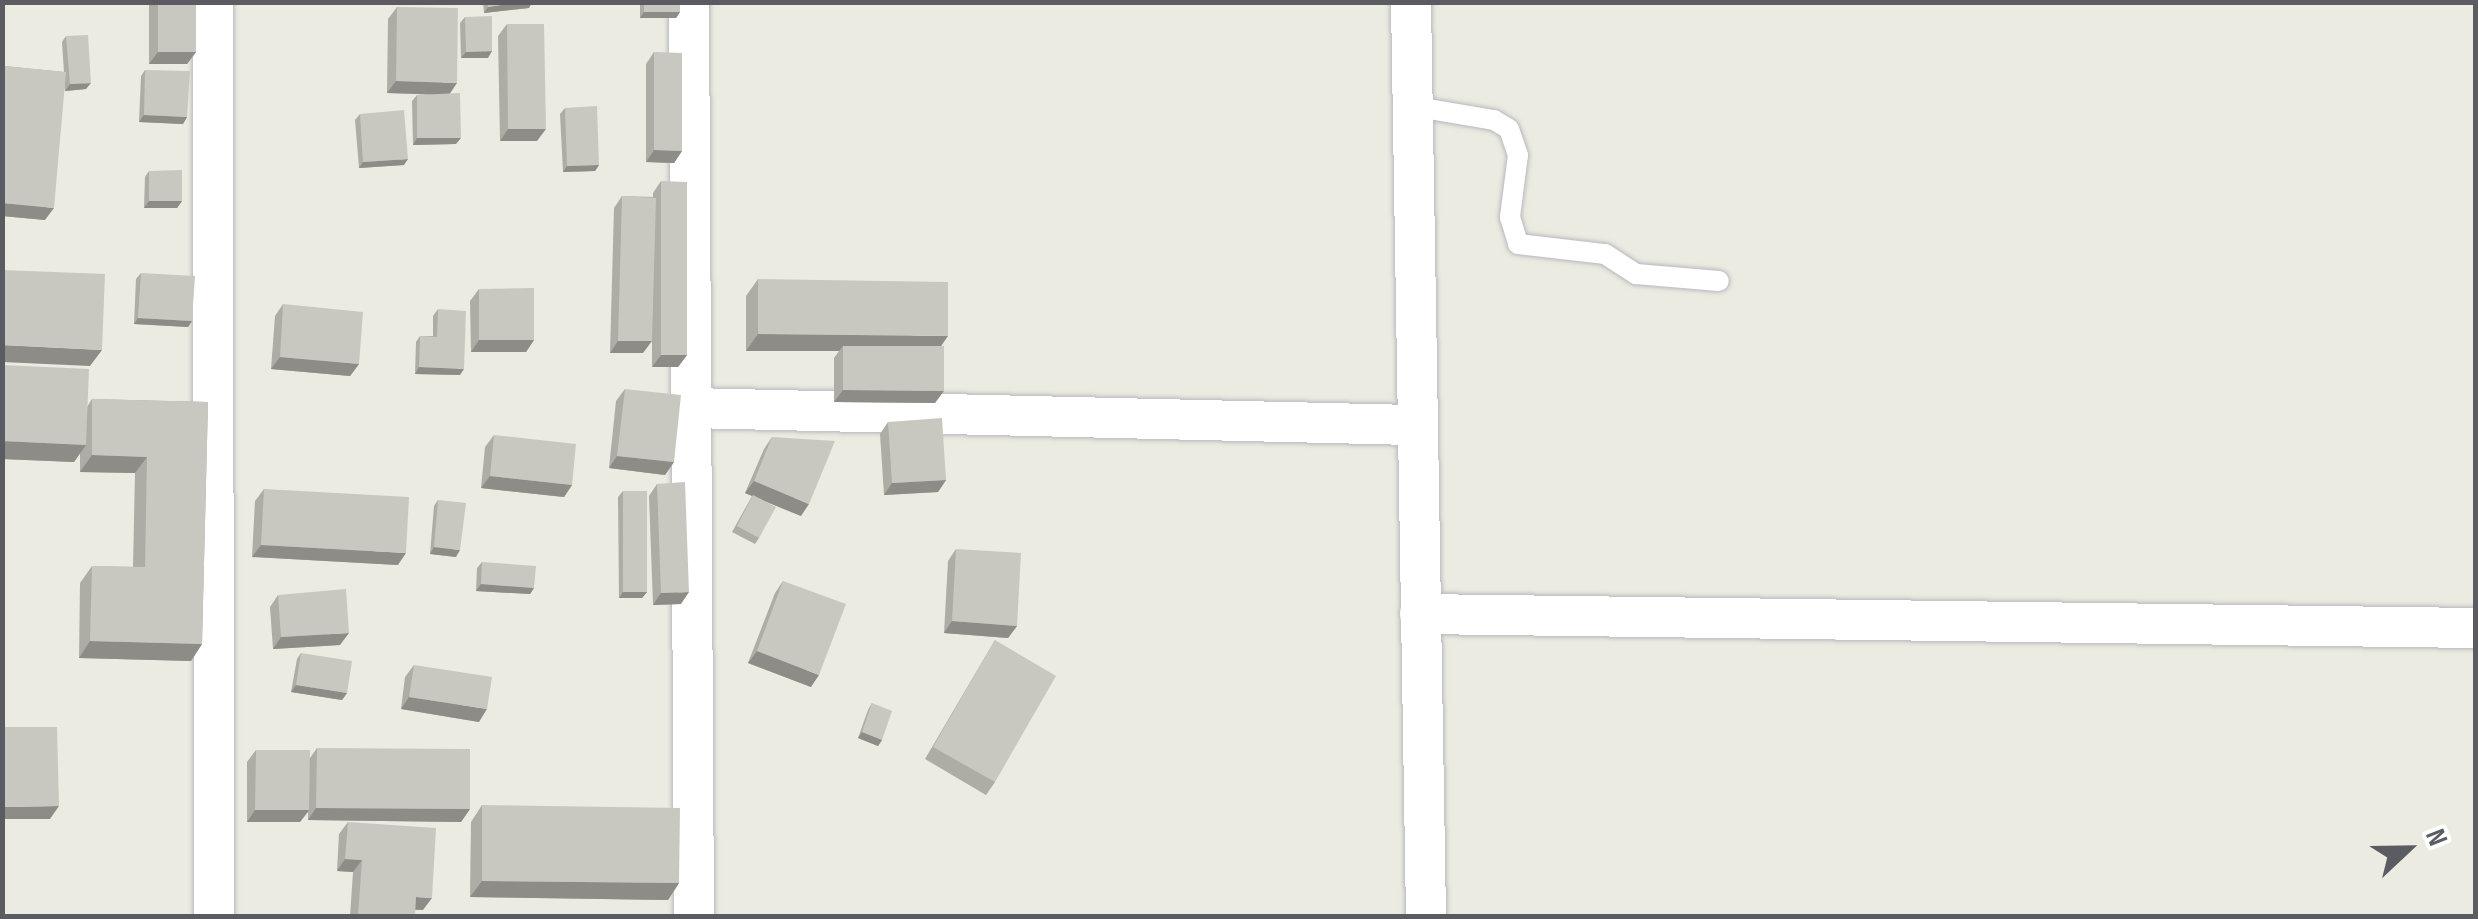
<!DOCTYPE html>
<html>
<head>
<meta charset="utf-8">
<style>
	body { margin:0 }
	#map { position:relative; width:2478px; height:919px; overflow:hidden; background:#ecebe1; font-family:"Sofia Sans Condensed",sans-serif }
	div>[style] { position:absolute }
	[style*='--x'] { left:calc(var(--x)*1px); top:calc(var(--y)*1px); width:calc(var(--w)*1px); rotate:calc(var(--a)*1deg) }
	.roads { filter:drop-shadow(0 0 2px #b7b8bd) drop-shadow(0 0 2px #b7b8bd) }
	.service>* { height:20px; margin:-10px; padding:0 10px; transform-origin:10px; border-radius:10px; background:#fff }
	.minor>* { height:40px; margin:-20px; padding:0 20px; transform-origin:20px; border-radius:20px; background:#fff }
	.wall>* { inset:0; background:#adaca5 }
	.shaded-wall>* { inset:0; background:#8d8c86 }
	.building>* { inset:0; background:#c9c8c0 }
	span { translate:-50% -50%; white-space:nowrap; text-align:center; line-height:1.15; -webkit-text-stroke:10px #fff; paint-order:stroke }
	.frame { position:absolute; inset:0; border:5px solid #5a5c61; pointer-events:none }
	.north { position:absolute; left:2358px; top:799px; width:100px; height:100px; -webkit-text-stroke:8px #fff; paint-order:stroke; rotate:68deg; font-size:28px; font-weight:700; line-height:40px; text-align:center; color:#5a5c61 }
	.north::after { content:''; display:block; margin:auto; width:35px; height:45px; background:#5a5c61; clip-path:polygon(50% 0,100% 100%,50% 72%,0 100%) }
</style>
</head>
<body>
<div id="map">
	<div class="roads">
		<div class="service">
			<div style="--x:1411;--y:106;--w:84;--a:9.6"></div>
			<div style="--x:1494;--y:120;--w:17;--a:31"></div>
			<div style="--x:1509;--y:129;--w:28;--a:71"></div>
			<div style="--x:1518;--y:155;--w:63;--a:97.4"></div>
			<div style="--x:1510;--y:217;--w:28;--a:73"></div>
			<div style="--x:1518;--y:244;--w:88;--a:6.6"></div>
			<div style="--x:1605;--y:254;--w:37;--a:33"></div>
			<div style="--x:1636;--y:274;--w:83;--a:4.8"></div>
		</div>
		<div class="minor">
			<div style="--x:213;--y:2;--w:914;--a:89.94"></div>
			<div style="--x:689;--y:2;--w:914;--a:89.69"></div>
			<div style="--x:1411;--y:2;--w:914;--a:89.06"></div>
			<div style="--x:691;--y:408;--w:724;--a:1.35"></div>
			<div style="--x:1420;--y:614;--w:1056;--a:0.76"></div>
		</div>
	</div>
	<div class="wall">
		<div style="clip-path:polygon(149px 2px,196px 2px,196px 52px,187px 64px,149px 64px)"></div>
		<div style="clip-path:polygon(483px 2px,532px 2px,529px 8px,484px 13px)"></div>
		<div style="clip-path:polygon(640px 2px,680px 2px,680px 12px,676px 18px,640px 18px)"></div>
		<div style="clip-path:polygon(397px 7px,450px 94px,456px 144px,413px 145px,412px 101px,417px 95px,430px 94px,387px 93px,388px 19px)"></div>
		<div style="clip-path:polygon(465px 17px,488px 58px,461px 58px,460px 23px)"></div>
		<div style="clip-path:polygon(507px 24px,537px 141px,500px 141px,498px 36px)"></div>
		<div style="clip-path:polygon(66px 36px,86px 89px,65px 91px,65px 84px,45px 220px,2px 216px,2px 68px,4px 66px,64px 72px,62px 42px)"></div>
		<div style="clip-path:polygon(654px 52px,682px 151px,674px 163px,646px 162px,646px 64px)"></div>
		<div style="clip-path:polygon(145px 70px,187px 117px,183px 124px,139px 122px,141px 76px)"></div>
		<div style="clip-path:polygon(565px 108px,599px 165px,595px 171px,563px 172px,560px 114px)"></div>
		<div style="clip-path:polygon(360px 114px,404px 165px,359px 168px,355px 120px)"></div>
		<div style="clip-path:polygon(149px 171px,182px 201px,177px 208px,144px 208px,145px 177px)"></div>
		<div style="clip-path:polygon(661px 181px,687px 355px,678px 367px,652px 367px,652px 327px,643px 353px,610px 353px,614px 208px,622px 196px,653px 197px,653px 193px)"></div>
		<div style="clip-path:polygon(141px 273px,192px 321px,188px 327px,134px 324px,136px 279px)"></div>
		<div style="clip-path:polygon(758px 279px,941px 346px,935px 403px,834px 402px,834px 358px,839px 351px,746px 351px,746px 296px)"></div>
		<div style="clip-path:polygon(479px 289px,534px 340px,526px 352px,471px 352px,470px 301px)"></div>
		<div style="clip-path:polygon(283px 304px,359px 364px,350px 376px,271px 369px,275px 316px)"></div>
		<div style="clip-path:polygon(438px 309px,460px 375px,415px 374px,416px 342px,420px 336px,433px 336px,433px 316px)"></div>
		<div style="clip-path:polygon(2px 365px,87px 407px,92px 399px,208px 402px,202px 644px,191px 661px,79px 658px,80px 583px,92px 566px,133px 567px,135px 473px,80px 472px,80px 453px,74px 462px,2px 459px)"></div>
		<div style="clip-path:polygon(625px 389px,674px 462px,665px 475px,609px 468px,616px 401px)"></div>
		<div style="clip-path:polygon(888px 422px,946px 480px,938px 492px,884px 495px,880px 434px)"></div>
		<div style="clip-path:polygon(494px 435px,572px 485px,564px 497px,481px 488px,485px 447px)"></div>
		<div style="clip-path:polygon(772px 437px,801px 516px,764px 501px,759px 538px,755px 544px,732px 532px,752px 496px,745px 493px,764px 449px)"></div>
		<div style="clip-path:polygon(657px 484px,681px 604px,653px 605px,649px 496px)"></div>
		<div style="clip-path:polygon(264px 489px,398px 565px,252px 557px,255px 501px)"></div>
		<div style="clip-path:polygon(623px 491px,647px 592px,642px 598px,619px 598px,618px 497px)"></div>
		<div style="clip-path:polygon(438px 500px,456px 557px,430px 554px,434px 506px)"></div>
		<div style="clip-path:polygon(956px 549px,1017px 626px,1008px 638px,944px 633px,948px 561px)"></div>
		<div style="clip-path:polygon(482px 562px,534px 588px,530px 594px,476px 591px,477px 568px)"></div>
		<div style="clip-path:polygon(783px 581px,811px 687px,748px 663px,775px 593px)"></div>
		<div style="clip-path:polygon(278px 595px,340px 645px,273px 649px,270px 607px)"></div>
		<div style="clip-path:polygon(995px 640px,995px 782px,986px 795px,925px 759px)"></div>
		<div style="clip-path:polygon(301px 653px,347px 693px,342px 700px,291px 692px,297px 659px)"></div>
		<div style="clip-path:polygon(414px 665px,479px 722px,401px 709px,405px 677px)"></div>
		<div style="clip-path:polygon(872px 703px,882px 740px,878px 746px,858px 738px,868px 710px)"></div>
		<div style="clip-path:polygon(317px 748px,470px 809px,461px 822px,308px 820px,308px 812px,300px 822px,247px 822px,247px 762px,256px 750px,310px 758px)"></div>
		<div style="clip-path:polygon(482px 805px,679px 883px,668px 900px,470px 897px,471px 822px)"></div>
		<div style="clip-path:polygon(348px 822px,423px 910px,415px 910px,415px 916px,350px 916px,353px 872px,337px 871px,339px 834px)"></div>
	</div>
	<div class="shaded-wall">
		<div style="clip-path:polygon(382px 2px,456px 2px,455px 5px,380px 5px)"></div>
		<div style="clip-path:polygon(522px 2px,532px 2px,529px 8px,484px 13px,488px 7px)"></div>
		<div style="clip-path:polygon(644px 12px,680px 12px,676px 18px,640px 18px)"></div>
		<div style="clip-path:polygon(492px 51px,488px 58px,461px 58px,466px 52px)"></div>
		<div style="clip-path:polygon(158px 52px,196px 52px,187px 64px,149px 64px)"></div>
		<div style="clip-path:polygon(396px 81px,457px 83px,449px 95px,387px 93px)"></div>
		<div style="clip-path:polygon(91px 83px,86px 89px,65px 91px,70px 84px)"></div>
		<div style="clip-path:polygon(144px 115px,187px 117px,183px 124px,139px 122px)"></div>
		<div style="clip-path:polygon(508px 129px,546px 129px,537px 141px,500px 141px)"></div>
		<div style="clip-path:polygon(417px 138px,461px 138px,456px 144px,413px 145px)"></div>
		<div style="clip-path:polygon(654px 150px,682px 151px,674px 163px,646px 162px)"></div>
		<div style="clip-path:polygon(408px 159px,404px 165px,359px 168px,363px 162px)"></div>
		<div style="clip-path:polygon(599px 165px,595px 171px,563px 172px,567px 166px)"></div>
		<div style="clip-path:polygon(149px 201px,182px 201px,177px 208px,144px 208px)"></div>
		<div style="clip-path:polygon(2px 203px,54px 208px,45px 220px,2px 216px)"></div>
		<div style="clip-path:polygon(138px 318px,192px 321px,188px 327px,134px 324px)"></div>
		<div style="clip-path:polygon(758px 334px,948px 336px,937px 352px,843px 346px,839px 351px,746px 351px)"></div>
		<div style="clip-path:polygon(479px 340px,534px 340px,526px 352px,471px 352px)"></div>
		<div style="clip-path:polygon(618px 341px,652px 341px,643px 353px,610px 353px)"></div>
		<div style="clip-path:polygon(2px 345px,102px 350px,90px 366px,2px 362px)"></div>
		<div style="clip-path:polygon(661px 355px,687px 355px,678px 367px,652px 367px)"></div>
		<div style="clip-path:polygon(280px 357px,359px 364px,350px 376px,271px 369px)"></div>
		<div style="clip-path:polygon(419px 367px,464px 369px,460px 375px,415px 374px)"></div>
		<div style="clip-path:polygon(843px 390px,944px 391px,935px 403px,834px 402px)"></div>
		<div style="clip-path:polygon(2px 441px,86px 445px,74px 462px,2px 459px)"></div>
		<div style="clip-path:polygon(92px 455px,147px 457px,135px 473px,80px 472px)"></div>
		<div style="clip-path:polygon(617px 456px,674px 462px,665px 475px,609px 468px)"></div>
		<div style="clip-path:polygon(490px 476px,572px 485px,564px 497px,481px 488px)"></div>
		<div style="clip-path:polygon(946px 480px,938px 492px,884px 495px,892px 483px)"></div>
		<div style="clip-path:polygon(754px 481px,809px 504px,801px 516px,745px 493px)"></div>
		<div style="clip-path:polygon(261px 545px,406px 553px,398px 565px,252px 557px)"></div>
		<div style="clip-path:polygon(434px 547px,460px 550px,456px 557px,430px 554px)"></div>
		<div style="clip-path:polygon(481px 584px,534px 588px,530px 594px,476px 591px)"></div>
		<div style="clip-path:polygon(623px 592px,647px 592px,642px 598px,619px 598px)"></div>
		<div style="clip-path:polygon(689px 592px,681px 604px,653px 605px,661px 593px)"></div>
		<div style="clip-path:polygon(952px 621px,1017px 626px,1008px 638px,944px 633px)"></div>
		<div style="clip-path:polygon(349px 633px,340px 645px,273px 649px,281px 637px)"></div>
		<div style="clip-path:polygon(90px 641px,202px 644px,191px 661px,79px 658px)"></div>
		<div style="clip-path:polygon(757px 651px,819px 675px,811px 687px,748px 663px)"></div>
		<div style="clip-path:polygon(296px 685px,347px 693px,342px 700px,291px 692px)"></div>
		<div style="clip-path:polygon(409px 697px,487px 709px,479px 722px,401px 709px)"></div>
		<div style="clip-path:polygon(862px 732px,882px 740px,878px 746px,858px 738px)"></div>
		<div style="clip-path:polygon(59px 806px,50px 819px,2px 819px,2px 807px)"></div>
		<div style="clip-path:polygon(316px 808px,470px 809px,461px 822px,308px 820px)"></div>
		<div style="clip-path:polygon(255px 810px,309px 810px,300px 822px,247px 822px)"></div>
		<div style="clip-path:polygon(345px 859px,362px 860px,353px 872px,337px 871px)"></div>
		<div style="clip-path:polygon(482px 881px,679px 883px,668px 900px,470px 897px)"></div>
		<div style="clip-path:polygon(416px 897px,432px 898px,423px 910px,408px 909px)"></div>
	</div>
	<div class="building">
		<div style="clip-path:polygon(158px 2px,196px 2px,196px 52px,158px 52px)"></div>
		<div style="clip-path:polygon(488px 2px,522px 2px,488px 7px)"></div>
		<div style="clip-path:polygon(644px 2px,680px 2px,680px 12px,644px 12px)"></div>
		<div style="clip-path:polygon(397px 7px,458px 8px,457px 83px,396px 81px)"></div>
		<div style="clip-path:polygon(492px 16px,492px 51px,466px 52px,465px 17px)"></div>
		<div style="clip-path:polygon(507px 24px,544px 24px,546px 129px,508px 129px)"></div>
		<div style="clip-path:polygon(88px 35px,91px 83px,70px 84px,66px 36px)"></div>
		<div style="clip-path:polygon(654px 52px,682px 53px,682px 151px,654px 150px)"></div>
		<div style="clip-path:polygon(4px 66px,66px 72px,54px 208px,2px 203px)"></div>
		<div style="clip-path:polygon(145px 70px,190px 71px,187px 117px,144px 115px)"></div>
		<div style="clip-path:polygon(460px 93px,461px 138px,417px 138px,417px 95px)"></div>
		<div style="clip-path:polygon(597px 106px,599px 165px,567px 166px,565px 108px)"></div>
		<div style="clip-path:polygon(404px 110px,408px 159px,363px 162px,360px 114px)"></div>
		<div style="clip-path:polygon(182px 170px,182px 201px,149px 201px,149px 171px)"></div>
		<div style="clip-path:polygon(661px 181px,687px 182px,687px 355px,661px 355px)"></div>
		<div style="clip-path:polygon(622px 196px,656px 198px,652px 341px,618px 341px)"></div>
		<div style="clip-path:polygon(2px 270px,105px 274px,102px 350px,2px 345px)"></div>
		<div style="clip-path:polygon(141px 273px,195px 276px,192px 321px,138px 318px)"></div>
		<div style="clip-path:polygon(758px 279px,948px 282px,948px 336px,758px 334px)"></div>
		<div style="clip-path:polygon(534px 288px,534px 340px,479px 340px,479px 289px)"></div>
		<div style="clip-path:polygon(283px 304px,363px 312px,359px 364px,280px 357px)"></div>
		<div style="clip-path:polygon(438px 309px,466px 311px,464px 369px,419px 367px,420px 336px,437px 337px)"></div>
		<div style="clip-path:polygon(843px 346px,944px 346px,944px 391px,843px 390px)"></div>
		<div style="clip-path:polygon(2px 365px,89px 369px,86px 445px,2px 441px)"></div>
		<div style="clip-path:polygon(625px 389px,681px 395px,674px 462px,617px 456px)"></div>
		<div style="clip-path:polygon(92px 399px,208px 402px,202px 644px,90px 641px,92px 566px,145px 567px,147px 457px,92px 455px)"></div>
		<div style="clip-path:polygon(942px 418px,946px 480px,892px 483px,888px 422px)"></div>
		<div style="clip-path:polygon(494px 435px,576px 444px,572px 485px,490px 476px)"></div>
		<div style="clip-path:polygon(772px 437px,835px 441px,809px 504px,754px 481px)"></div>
		<div style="clip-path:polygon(685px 482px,689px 592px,661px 593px,657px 484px)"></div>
		<div style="clip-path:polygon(264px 489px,409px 497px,406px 553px,261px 545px)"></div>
		<div style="clip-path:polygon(623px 491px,647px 491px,647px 592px,623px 592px)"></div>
		<div style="clip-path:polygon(753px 495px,776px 507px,759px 538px,737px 526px)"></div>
		<div style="clip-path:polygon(438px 500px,466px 503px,460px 550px,434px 547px)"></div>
		<div style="clip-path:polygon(956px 549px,1021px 553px,1017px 626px,952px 621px)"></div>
		<div style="clip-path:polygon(482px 562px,536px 566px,534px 588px,481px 584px)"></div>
		<div style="clip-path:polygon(783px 581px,846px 604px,819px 675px,757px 651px)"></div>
		<div style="clip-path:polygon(346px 589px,349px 633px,281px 637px,278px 595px)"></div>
		<div style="clip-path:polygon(995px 640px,1056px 676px,995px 782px,933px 747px)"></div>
		<div style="clip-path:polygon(301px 653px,352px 661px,347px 693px,296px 685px)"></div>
		<div style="clip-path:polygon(414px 665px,492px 677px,487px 709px,409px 697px)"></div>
		<div style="clip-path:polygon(872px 703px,892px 711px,882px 740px,862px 732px)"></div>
		<div style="clip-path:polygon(2px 727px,57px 727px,59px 806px,2px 807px)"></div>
		<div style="clip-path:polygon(317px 748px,470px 749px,470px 809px,316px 808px)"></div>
		<div style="clip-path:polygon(256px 750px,310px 750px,309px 810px,255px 810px)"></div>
		<div style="clip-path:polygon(482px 805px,680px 808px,679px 883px,482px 881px)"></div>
		<div style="clip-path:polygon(348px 822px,436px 828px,432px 898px,416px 897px,415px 916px,358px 916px,362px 860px,345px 859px)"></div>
	</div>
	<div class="frame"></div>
	<div class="north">N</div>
</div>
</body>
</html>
